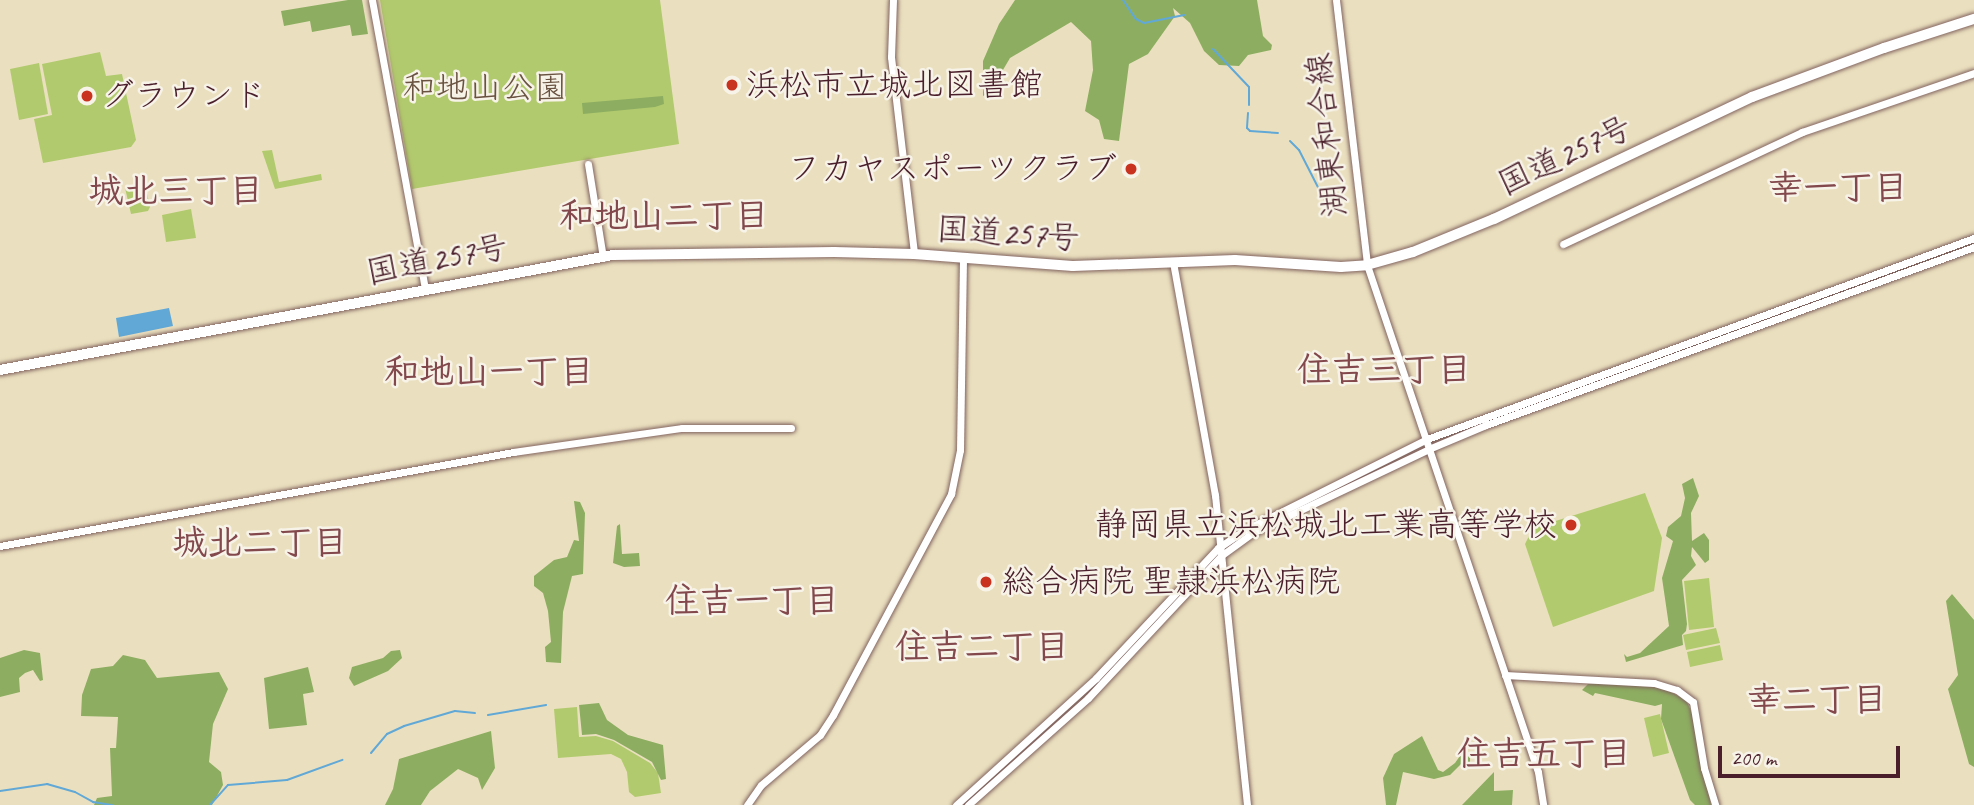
<!DOCTYPE html>
<html>
<head>
<meta charset="utf-8">
<style>
	body { margin:0 }
	#map { position:relative; width:1974px; height:805px; overflow:hidden; background:#eae0bf; font-family:Caveat,"Klee One",sans-serif }
	div>[style] { position:absolute }
	[style*='--x'] { left:calc(var(--x)*1px); top:calc(var(--y)*1px); width:calc(var(--w)*1px); rotate:calc(var(--a)*1deg) }
	.green>* { inset:0; background:#b2ca6e }
	.forest>* { inset:0; background:#8dae61 }
	.water>* { inset:0; background:#61a8d7 }
	.stream>* { height:2px; margin:-1px; padding:0 1px; transform-origin:1px; border-radius:1px; background:#61a8d7 }
	.roads { filter:drop-shadow(0 0 2px #82635f) drop-shadow(0 0 2px #82635f) }
	.secondary>* { height:7px; margin:-3.5px; padding:0 3.5px; transform-origin:3.5px; border-radius:3.5px; background:#fff }
	.highway>* { height:10px; margin:-5px; padding:0 5px; transform-origin:5px; border-radius:5px; background:#fff }
	.dots>* { width:19px; height:19px; translate:-50% -50%; box-sizing:border-box; border:4px solid #f7f3e8; border-radius:50% }
	span { translate:-50% -50%; white-space:nowrap; text-align:center; line-height:1.15; -webkit-text-stroke:5px #f7f3e8; paint-order:stroke }
	.poi-label { font-size:33px; color:#4a1f2b }
	.left { translate:0 -50%; text-align:left }
	.right { translate:-100% -50%; text-align:right }
	.park-label { font-size:33px; color:#69523f }
	.street-label { font-size:33px; color:#4a1f2b }
	.neighbourhood-label { font-size:35px; color:#82484c; font-weight:700 }
	.scale { position:absolute; left:1718px; top:746px; width:182px; height:32px; box-sizing:border-box; border:4px solid #4a1f2b; border-top:0; padding-left:9px; font-size:21px; line-height:24px; white-space:nowrap; color:#4a1f2b; -webkit-text-stroke:5px #f7f3e8; paint-order:stroke }
</style>
</head>
<body>
<div id="map">
	<div class="green">
		<div style="clip-path:polygon(380px 0,660px 0,679px 144px,412px 189px)"></div>
		<div style="clip-path:polygon(100px 52px,106px 76px,122px 74px,136px 140px,131px 147px,43px 163px,34px 119px,52px 115px,42px 64px)"></div>
		<div style="clip-path:polygon(39px 63px,48px 114px,19px 120px,10px 69px)"></div>
		<div style="clip-path:polygon(272px 150px,279px 182px,321px 174px,322px 180px,275px 189px,262px 151px)"></div>
		<div style="clip-path:polygon(145px 184px,150px 207px,148px 211px,131px 214px,125px 188px)"></div>
		<div style="clip-path:polygon(191px 209px,196px 238px,166px 242px,162px 215px)"></div>
		<div style="clip-path:polygon(1645px 493px,1662px 538px,1654px 591px,1553px 627px,1525px 544px,1533px 528px)"></div>
		<div style="clip-path:polygon(1709px 578px,1714px 627px,1689px 630px,1684px 581px)"></div>
		<div style="clip-path:polygon(1716px 628px,1720px 643px,1686px 650px,1683px 635px)"></div>
		<div style="clip-path:polygon(1720px 645px,1723px 660px,1690px 667px,1687px 652px)"></div>
		<div style="clip-path:polygon(577px 707px,579px 737px,596px 736px,613px 741px,650px 763px,658px 773px,661px 793px,635px 797px,629px 792px,627px 772px,621px 759px,611px 754px,558px 758px,554px 709px)"></div>
		<div style="clip-path:polygon(1660px 714px,1669px 753px,1653px 757px,1644px 718px)"></div>
	</div>
	<div class="forest">
		<div style="clip-path:polygon(348px 0,362px 0,368px 34px,352px 36px,350px 25px,312px 32px,310px 21px,284px 26px,281px 11px)"></div>
		<div style="clip-path:polygon(1015px 0,1257px 0,1263px 36px,1272px 45px,1271px 50px,1248px 55px,1239px 66px,1219px 65px,1204px 51px,1190px 23px,1173px 8px,1175px 16px,1148px 54px,1129px 64px,1119px 141px,1104px 139px,1099px 120px,1085px 111px,1093px 70px,1091px 41px,1071px 22px,1010px 58px,990px 92px,983px 96px,983px 61px,999px 24px)"></div>
		<div style="clip-path:polygon(663px 96px,664px 104px,655px 107px,583px 114px,582px 103px)"></div>
		<div style="clip-path:polygon(1693px 478px,1699px 496px,1691px 513px,1692px 541px,1704px 533px,1709px 540px,1709px 560px,1705px 563px,1692px 547px,1691px 556px,1696px 565px,1682px 580px,1687px 624px,1686px 631px,1682px 635px,1683px 645px,1626px 662px,1624px 654px,1627px 657px,1640px 653px,1669px 626px,1662px 578px,1673px 541px,1666px 536px,1668px 527px,1681px 516px,1685px 498px,1682px 484px)"></div>
		<div style="clip-path:polygon(574px 501px,580px 502px,585px 513px,583px 574px,572px 576px,563px 612px,561px 663px,546px 662px,545px 647px,551px 642px,548px 611px,543px 593px,534px 586px,534px 576px,554px 560px,567px 557px,574px 540px,579px 541px)"></div>
		<div style="clip-path:polygon(620px 524px,622px 554px,639px 553px,640px 566px,624px 567px,613px 563px,617px 526px)"></div>
		<div style="clip-path:polygon(1952px 594px,1974px 620px,1974px 767px,1969px 764px,1948px 689px,1958px 675px,1946px 601px)"></div>
		<div style="clip-path:polygon(24px 650px,40px 653px,43px 680px,40px 681px,33px 670px,25px 673px,19px 678px,20px 692px,0 697px,0 658px)"></div>
		<div style="clip-path:polygon(400px 650px,402px 658px,388px 671px,354px 686px,349px 678px,352px 667px,383px 658px,391px 651px)"></div>
		<div style="clip-path:polygon(123px 655px,145px 660px,157px 678px,219px 672px,228px 689px,213px 724px,209px 762px,221px 772px,223px 785px,212px 805px,94px 805px,97px 798px,112px 796px,110px 748px,116px 748px,118px 717px,81px 716px,82px 695px,91px 669px,113px 666px)"></div>
		<div style="clip-path:polygon(308px 667px,314px 692px,303px 694px,307px 725px,269px 729px,264px 678px)"></div>
		<div style="clip-path:polygon(1608px 683px,1663px 688px,1686px 700px,1692px 713px,1711px 805px,1695px 805px,1690px 800px,1661px 719px,1662px 704px,1655px 706px,1595px 693px,1593px 696px,1582px 690px,1588px 684px)"></div>
		<div style="clip-path:polygon(599px 703px,607px 720px,628px 735px,663px 745px,666px 779px,661px 780px,652px 762px,614px 740px,596px 734px,582px 735px,579px 705px)"></div>
		<div style="clip-path:polygon(491px 731px,495px 768px,482px 790px,478px 778px,458px 769px,430px 791px,421px 805px,385px 805px,393px 789px,399px 759px)"></div>
		<div style="clip-path:polygon(1422px 736px,1438px 770px,1443px 772px,1455px 763px,1462px 753px,1470px 756px,1470px 763px,1463px 762px,1450px 775px,1434px 779px,1403px 772px,1396px 805px,1386px 805px,1383px 778px,1394px 754px)"></div>
		<div style="clip-path:polygon(1494px 772px,1494px 791px,1513px 790px,1512px 805px,1462px 805px)"></div>
	</div>
	<div class="water">
		<div style="clip-path:polygon(169px 308px,173px 326px,119px 337px,116px 318px)"></div>
	</div>
	<div class="stream">
		<div style="--x:1123;--y:0;--w:23;--a:56"></div>
		<div style="--x:1136;--y:19;--w:9;--a:27"></div>
		<div style="--x:1144;--y:23;--w:41;--a:-11.3"></div>
		<div style="--x:1213;--y:49;--w:52;--a:46.5"></div>
		<div style="--x:1249;--y:87;--w:18;--a:90"></div>
		<div style="--x:1248;--y:113;--w:15;--a:94"></div>
		<div style="--x:1247;--y:128;--w:4;--a:45"></div>
		<div style="--x:1250;--y:131;--w:28;--a:4"></div>
		<div style="--x:1290;--y:141;--w:13;--a:45"></div>
		<div style="--x:1299;--y:150;--w:64;--a:63"></div>
		<div style="--x:488;--y:715;--w:59;--a:-9.8"></div>
		<div style="--x:371;--y:753;--w:25;--a:-50"></div>
		<div style="--x:387;--y:734;--w:19;--a:-25"></div>
		<div style="--x:404;--y:726;--w:53;--a:-16.4"></div>
		<div style="--x:455;--y:711;--w:20;--a:6"></div>
		<div style="--x:0;--y:791;--w:48;--a:-8.5"></div>
		<div style="--x:47;--y:784;--w:29;--a:16"></div>
		<div style="--x:75;--y:792;--w:21;--a:29"></div>
		<div style="--x:93;--y:802;--w:20;--a:9"></div>
		<div style="--x:210;--y:805;--w:27;--a:-48"></div>
		<div style="--x:228;--y:785;--w:59;--a:-4.8"></div>
		<div style="--x:287;--y:780;--w:59;--a:-20"></div>
	</div>
	<div class="roads">
		<div class="secondary">
			<div style="--x:372;--y:0;--w:294;--a:79.6"></div>
			<div style="--x:893;--y:0;--w:57;--a:92"></div>
			<div style="--x:891;--y:57;--w:198;--a:83.3"></div>
			<div style="--x:1336;--y:0;--w:267;--a:83.3"></div>
			<div style="--x:1367;--y:265;--w:535;--a:71.36"></div>
			<div style="--x:1538;--y:772;--w:33;--a:81"></div>
			<div style="--x:588;--y:164;--w:95;--a:80.9"></div>
			<div style="--x:1563;--y:244;--w:264;--a:-25.1"></div>
			<div style="--x:1802;--y:132;--w:182;--a:-18.9"></div>
			<div style="--x:1173;--y:262;--w:237;--a:79.8"></div>
			<div style="--x:1215;--y:495;--w:312;--a:84.1"></div>
			<div style="--x:0;--y:546;--w:522;--a:-10.38"></div>
			<div style="--x:513;--y:452;--w:171;--a:-8.1"></div>
			<div style="--x:682;--y:428;--w:109;--a:0"></div>
			<div style="--x:1505;--y:675;--w:149;--a:3.1"></div>
			<div style="--x:1654;--y:683;--w:24;--a:17"></div>
			<div style="--x:1677;--y:690;--w:20;--a:37"></div>
			<div style="--x:1693;--y:702;--w:67;--a:80.5"></div>
			<div style="--x:1704;--y:768;--w:39;--a:73"></div>
			<div style="--x:747;--y:805;--w:24;--a:-55"></div>
			<div style="--x:761;--y:785;--w:77;--a:-40.3"></div>
			<div style="--x:820;--y:735;--w:24;--a:-57"></div>
			<div style="--x:833;--y:715;--w:251;--a:-61.9"></div>
			<div style="--x:951;--y:494;--w:45;--a:-78.4"></div>
			<div style="--x:960;--y:450;--w:191;--a:-89.1"></div>
			<div style="--x:956;--y:805;--w:189;--a:-42.2"></div>
			<div style="--x:1096;--y:678;--w:178;--a:-46.8"></div>
			<div style="--x:1218;--y:548;--w:30;--a:-34"></div>
			<div style="--x:1243;--y:531;--w:206;--a:-26.6"></div>
			<div style="--x:1427;--y:439;--w:583;--a:-20.18"></div>
			<div style="--x:968;--y:805;--w:161;--a:-41.7"></div>
			<div style="--x:1088;--y:698;--w:196;--a:-46.9"></div>
			<div style="--x:1222;--y:555;--w:37;--a:-36"></div>
			<div style="--x:1252;--y:533;--w:198;--a:-25.4"></div>
			<div style="--x:1431;--y:448;--w:60;--a:-22.7"></div>
			<div style="--x:1486;--y:425;--w:519;--a:-20.04"></div>
		</div>
		<div class="highway">
			<div style="--x:0;--y:370;--w:624;--a:-10.63"></div>
			<div style="--x:613;--y:255;--w:221;--a:-0.8"></div>
			<div style="--x:834;--y:252;--w:80;--a:1.4"></div>
			<div style="--x:914;--y:254;--w:159;--a:4.3"></div>
			<div style="--x:1073;--y:266;--w:162;--a:-2.1"></div>
			<div style="--x:1235;--y:260;--w:106;--a:3.8"></div>
			<div style="--x:1341;--y:267;--w:26;--a:-4"></div>
			<div style="--x:1367;--y:265;--w:48;--a:-15.8"></div>
			<div style="--x:1413;--y:252;--w:87;--a:-22.2"></div>
			<div style="--x:1494;--y:219;--w:285;--a:-25.3"></div>
			<div style="--x:1752;--y:97;--w:141;--a:-20.4"></div>
			<div style="--x:1884;--y:48;--w:95;--a:-17.9"></div>
		</div>
	</div>
	<div class="dots">
		<div style="left:732px;top:85px;background:#c8321e"></div>
		<div style="left:87px;top:96px;background:#c8321e"></div>
		<div style="left:1131px;top:169px;background:#c8321e"></div>
		<div style="left:1571px;top:525px;background:#c8321e"></div>
		<div style="left:986px;top:582px;background:#c8321e"></div>
	</div>
	<div class="poi-label">
		<span class="left" style="left:746px;top:85px">浜松市立城北図書館</span>
		<span class="left" style="left:101px;top:96px">グラウンド</span>
		<span class="right" style="left:1117px;top:169px">フカヤスポーツクラブ</span>
		<span class="right" style="left:1557px;top:525px">静岡県立浜松城北工業高等学校</span>
		<span class="left" style="left:1002px;top:582px">総合病院 聖隷浜松病院</span>
	</div>
	<div class="park-label">
		<span style="left:485px;top:88px">和地山公園</span>
	</div>
	<div class="street-label">
		<span style="left:1327px;top:135px;rotate:-96deg">湖東和合線</span>
		<span style="left:1565px;top:156px;rotate:-25deg">国道257号</span>
		<span style="left:1008px;top:234px;rotate:4deg">国道257号</span>
		<span style="left:437px;top:260px;rotate:-11deg">国道257号</span>
	</div>
	<div class="neighbourhood-label">
		<span style="left:1838px;top:188px">幸一丁目</span>
		<span style="left:176px;top:191px">城北三丁目</span>
		<span style="left:664px;top:216px">和地山二丁目</span>
		<span style="left:1384px;top:370px">住吉三丁目</span>
		<span style="left:489px;top:372px">和地山一丁目</span>
		<span style="left:260px;top:543px">城北二丁目</span>
		<span style="left:752px;top:601px">住吉一丁目</span>
		<span style="left:982px;top:647px">住吉二丁目</span>
		<span style="left:1817px;top:700px">幸二丁目</span>
		<span style="left:1544px;top:754px">住吉五丁目</span>
	</div>
	<div class="scale">200 m</div>
</div>
</body>
</html>
